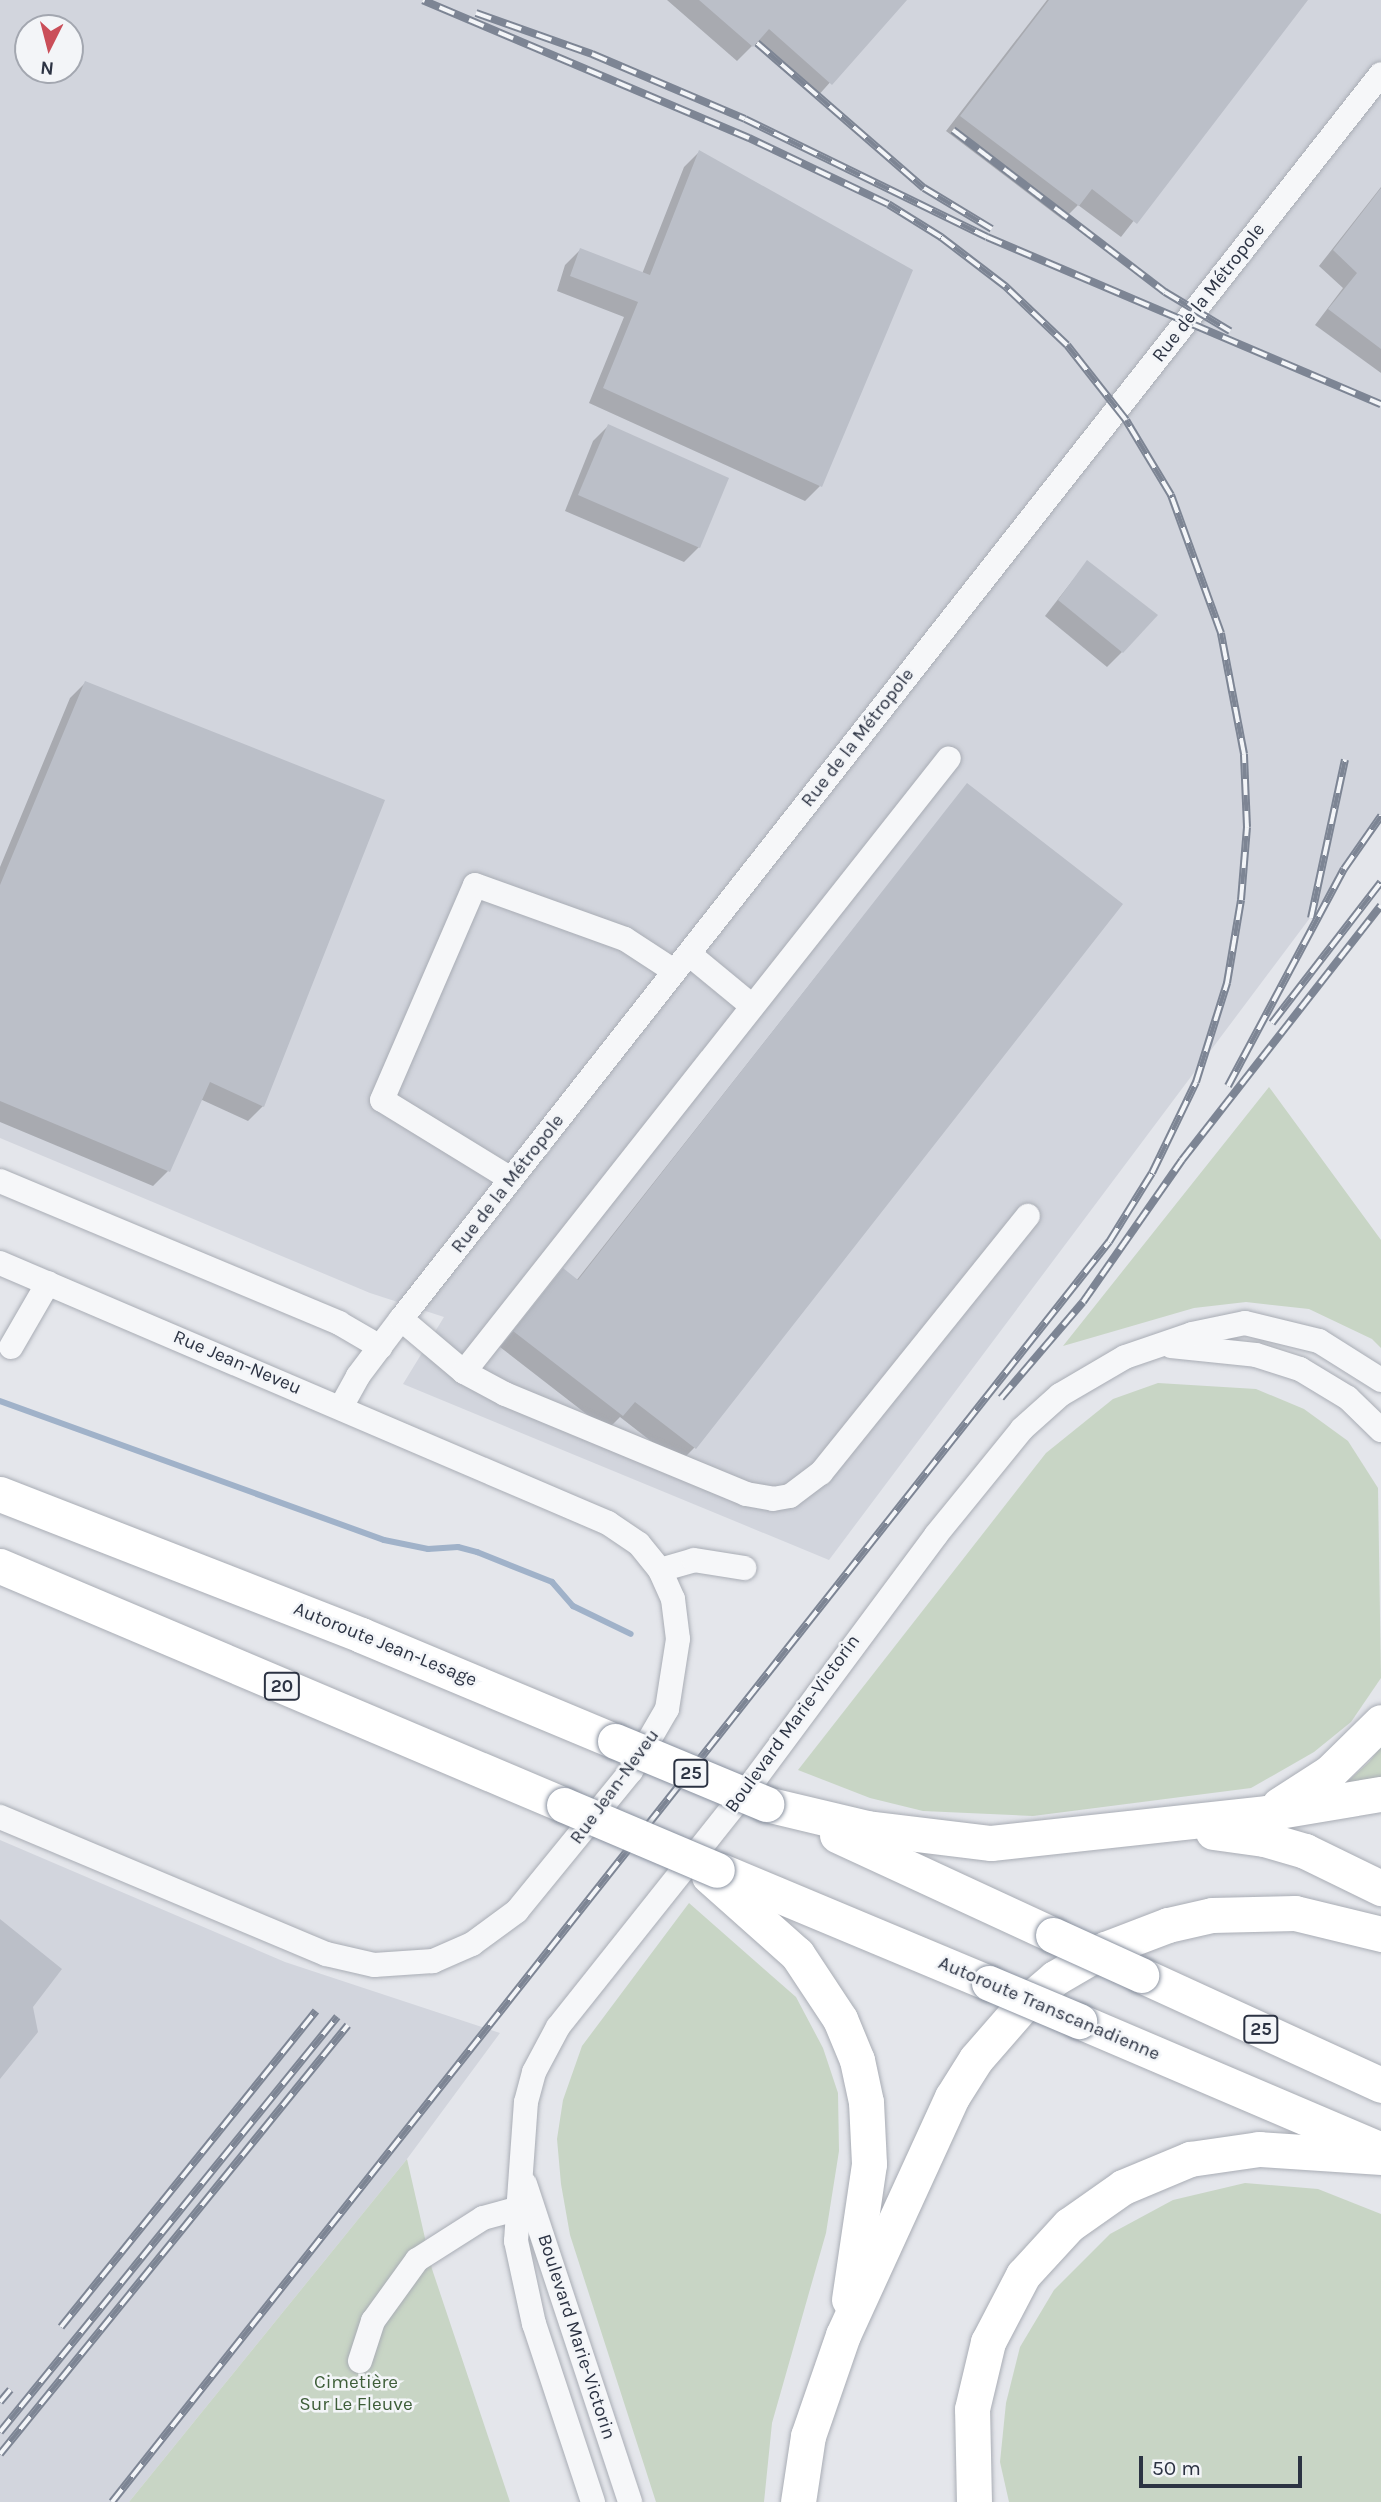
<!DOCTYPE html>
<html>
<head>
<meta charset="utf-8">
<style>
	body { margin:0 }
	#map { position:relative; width:1381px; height:2502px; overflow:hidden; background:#e4e6eb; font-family:Karla,sans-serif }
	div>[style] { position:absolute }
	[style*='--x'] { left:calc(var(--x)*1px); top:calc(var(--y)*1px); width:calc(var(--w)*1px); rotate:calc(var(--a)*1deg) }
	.built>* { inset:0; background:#d2d5dd }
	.green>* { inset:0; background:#c8d5c5 }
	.shadow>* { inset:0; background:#0003 }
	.stream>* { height:6px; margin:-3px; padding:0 3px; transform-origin:3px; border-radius:3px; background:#a0b2c9 }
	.building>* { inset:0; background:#bbbfc8 }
	.roads { filter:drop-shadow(0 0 2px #a9adb5) drop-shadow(0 0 2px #a9adb5) }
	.minor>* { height:24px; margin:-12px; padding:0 12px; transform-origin:12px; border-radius:12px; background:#f6f7f9 }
	.highway>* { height:35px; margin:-17.5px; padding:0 17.5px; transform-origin:17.5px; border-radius:17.5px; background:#fff }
	.rail>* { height:8px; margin-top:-4px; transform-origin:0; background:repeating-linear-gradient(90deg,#f3f5f8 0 16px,#7d8594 0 32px); box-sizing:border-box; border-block:2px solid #7d8594 }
	.bridges { filter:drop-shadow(0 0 2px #8b93a1) drop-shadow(0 0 2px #8b93a1) }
	.highway-bridge>* { height:35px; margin:-17.5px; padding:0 17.5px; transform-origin:17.5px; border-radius:17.5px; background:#fff }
	span { translate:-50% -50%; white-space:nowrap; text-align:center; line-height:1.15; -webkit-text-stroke:5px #f3f5f8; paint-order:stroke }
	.shield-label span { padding:2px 5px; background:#f3f5f8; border:2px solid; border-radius:5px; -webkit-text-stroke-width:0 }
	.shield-label { font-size:18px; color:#2c3343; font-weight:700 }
	.street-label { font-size:19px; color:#2c3343 }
	.park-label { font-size:19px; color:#3e5e39 }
	.north { position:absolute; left:14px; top:14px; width:70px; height:70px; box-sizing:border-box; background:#f3f5f8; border:2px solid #a3a7b0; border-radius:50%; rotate:186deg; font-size:19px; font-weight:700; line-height:28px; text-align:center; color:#2c3343 }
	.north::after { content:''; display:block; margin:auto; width:24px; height:32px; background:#ca4e59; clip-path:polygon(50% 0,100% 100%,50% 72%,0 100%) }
	.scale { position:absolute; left:1139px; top:2456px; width:163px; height:32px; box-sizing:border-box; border:4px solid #2c3343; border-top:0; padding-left:9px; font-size:21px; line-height:24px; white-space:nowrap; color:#2c3343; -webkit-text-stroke:5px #f3f5f8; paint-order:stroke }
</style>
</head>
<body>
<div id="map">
	<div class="built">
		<div style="clip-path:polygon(evenodd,0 0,1381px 0,1381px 823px,829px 1560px,403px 1384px,444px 1317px,370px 1293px,0 1138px,0 0,28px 28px,70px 28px,70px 70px,28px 70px,28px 28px)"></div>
		<div style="clip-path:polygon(0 1840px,285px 1962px,500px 2033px,407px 2159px,129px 2502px,0 2502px)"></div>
	</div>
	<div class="green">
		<div style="clip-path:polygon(1269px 1087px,1381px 1240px,1381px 1348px,1372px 1339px,1309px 1309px,1246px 1302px,1194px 1308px,1063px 1346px)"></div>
		<div style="clip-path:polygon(1158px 1383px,1256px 1389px,1304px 1409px,1348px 1441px,1378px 1488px,1381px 1678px,1351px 1722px,1314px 1752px,1251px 1788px,1033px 1816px,923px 1811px,870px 1798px,798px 1770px,1046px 1453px,1113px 1399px)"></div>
		<div style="clip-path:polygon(1381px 1747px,1381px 1780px,1344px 1785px,1369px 1762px)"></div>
		<div style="clip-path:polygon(689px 1903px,796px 1997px,823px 2048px,838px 2093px,839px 2151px,826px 2233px,772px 2423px,764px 2502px,656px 2502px,570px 2235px,561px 2184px,557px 2139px,563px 2100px,582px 2046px)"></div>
		<div style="clip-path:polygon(407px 2159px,432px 2269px,510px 2502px,129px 2502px)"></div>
		<div style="clip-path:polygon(1245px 2183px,1318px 2189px,1381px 2214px,1381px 2502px,1009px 2502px,1000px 2462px,1006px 2403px,1020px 2347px,1054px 2290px,1110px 2234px,1173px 2200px)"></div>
	</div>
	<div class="shadow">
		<div style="clip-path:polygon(667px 0,904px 0,816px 98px,754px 44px,737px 61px)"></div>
		<div style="clip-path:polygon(1047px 0,1306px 0,1121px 237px,1078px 205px,1063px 220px,946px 131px)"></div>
		<div style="clip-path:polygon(699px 152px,820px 486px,805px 501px,589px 403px,624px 317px,557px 291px,565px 265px,580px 250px,642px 274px,684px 167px)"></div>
		<div style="clip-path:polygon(1381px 187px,1381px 373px,1315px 325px,1343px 288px,1319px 266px)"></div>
		<div style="clip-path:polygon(608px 426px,699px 547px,684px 562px,565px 511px,593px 441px)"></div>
		<div style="clip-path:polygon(1087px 562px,1122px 652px,1107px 667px,1045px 616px)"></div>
		<div style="clip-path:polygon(85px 683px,263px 1106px,248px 1121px,200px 1099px,168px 1171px,153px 1186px,0 1122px,0 867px,70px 698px)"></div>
		<div style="clip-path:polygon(967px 785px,1120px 904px,694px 1448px,679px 1463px,620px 1417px,607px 1430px,500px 1347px,563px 1270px,576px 1281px)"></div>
	</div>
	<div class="stream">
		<div style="--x:0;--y:1401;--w:408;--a:19.9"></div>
		<div style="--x:384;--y:1540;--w:45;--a:11.6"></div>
		<div style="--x:428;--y:1549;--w:30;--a:-4"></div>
		<div style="--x:458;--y:1547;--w:20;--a:15"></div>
		<div style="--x:477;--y:1552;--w:81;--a:21.8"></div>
		<div style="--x:552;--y:1582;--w:32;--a:49"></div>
		<div style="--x:573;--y:1606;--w:64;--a:25.8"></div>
	</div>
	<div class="building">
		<div style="clip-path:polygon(699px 0,907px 0,832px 85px,769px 29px,753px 47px)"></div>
		<div style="clip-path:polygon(1049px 0,1308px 0,1137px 224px,1092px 189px,1079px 206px,960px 116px)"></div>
		<div style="clip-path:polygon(699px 150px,913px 270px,822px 487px,603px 388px,638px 302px,570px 276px,580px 248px,650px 275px)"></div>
		<div style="clip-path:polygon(1381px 188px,1381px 349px,1328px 309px,1357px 273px,1333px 250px)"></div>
		<div style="clip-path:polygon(608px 424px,729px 478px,700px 548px,578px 495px)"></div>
		<div style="clip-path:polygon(1087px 560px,1158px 615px,1123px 653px,1058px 600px)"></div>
		<div style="clip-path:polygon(85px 681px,385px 800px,264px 1107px,210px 1082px,170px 1172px,0 1101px,0 885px)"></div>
		<div style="clip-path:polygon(967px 783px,1123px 904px,696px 1449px,635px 1402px,623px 1416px,513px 1331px,563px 1268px,578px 1280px)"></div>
		<div style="clip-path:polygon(0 1919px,62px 1969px,33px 2007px,38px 2032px,0 2079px)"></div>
	</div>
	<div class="roads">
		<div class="minor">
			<div style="--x:689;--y:954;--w:82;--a:39.5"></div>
			<div style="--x:511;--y:1179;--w:151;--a:-148.5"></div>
			<div style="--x:382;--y:1100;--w:234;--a:-66.6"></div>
			<div style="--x:475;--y:885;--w:159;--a:19.8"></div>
			<div style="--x:625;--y:939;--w:59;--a:33.1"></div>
			<div style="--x:0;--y:1181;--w:368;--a:22.7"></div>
			<div style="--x:339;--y:1323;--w:48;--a:30.3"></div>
			<div style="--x:0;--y:1263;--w:661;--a:23.15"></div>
			<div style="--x:608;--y:1523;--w:37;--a:34"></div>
			<div style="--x:639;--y:1544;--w:33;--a:51"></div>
			<div style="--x:660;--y:1570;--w:32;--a:66"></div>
			<div style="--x:673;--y:1599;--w:40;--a:82.9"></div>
			<div style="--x:678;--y:1639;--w:71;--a:98.9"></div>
			<div style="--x:667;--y:1709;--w:72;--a:120.1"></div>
			<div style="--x:631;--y:1771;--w:181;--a:129.2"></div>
			<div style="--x:517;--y:1911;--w:56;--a:143.7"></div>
			<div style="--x:472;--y:1944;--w:43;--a:156.4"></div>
			<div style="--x:433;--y:1961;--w:59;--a:176.1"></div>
			<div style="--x:374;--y:1965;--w:49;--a:-167.1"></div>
			<div style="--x:326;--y:1954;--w:354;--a:-157.2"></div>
			<div style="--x:401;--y:1319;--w:82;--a:40.1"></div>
			<div style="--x:464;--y:1372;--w:782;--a:-51.69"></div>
			<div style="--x:1171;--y:1346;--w:85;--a:6"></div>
			<div style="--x:1256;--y:1355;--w:46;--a:17.7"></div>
			<div style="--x:1300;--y:1369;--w:56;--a:31.1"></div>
			<div style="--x:1348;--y:1398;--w:46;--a:44.1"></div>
			<div style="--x:11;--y:1347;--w:74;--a:-60"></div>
			<div style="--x:464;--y:1372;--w:47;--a:28.2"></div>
			<div style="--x:505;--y:1394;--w:261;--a:22.5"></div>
			<div style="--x:746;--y:1494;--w:27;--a:10"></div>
			<div style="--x:773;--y:1499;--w:17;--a:-10"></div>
			<div style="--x:790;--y:1496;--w:39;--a:-37"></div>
			<div style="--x:821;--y:1473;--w:330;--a:-51.2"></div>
			<div style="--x:341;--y:1407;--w:35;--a:-61"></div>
			<div style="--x:358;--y:1376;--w:71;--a:-53"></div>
			<div style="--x:401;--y:1319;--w:1584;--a:-51.79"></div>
			<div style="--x:660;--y:1570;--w:35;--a:-16"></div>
			<div style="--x:694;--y:1560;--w:51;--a:9.1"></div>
			<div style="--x:525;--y:2184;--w:335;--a:71.7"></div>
			<div style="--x:360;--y:2361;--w:42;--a:-72"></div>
			<div style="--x:373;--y:2321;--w:75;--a:-54.2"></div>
			<div style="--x:417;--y:2260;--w:78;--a:-32.5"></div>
			<div style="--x:483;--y:2218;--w:50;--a:-15.2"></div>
			<div style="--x:593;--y:2502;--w:188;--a:-108.3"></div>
			<div style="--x:534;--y:2324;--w:85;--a:-102.2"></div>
			<div style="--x:516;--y:2241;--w:139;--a:-85.9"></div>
			<div style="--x:526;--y:2102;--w:31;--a:-75"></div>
			<div style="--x:534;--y:2072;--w:51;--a:-61.9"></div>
			<div style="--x:558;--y:2027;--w:317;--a:-51.5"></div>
			<div style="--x:755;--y:1779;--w:304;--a:-53.4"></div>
			<div style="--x:936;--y:1535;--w:136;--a:-50.9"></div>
			<div style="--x:1022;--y:1429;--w:51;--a:-41.8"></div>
			<div style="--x:1060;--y:1395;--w:75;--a:-30.3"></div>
			<div style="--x:1125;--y:1357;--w:71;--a:-18.9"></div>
			<div style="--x:1192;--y:1334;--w:54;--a:-11.7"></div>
			<div style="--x:1245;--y:1323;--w:76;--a:13.7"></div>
			<div style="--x:1319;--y:1341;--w:73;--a:32.2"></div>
		</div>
		<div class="highway">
			<div style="--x:0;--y:1494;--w:388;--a:21.3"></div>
			<div style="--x:361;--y:1635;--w:275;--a:22.7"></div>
			<div style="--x:0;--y:1566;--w:613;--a:22.97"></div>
			<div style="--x:766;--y:1804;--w:104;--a:13.4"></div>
			<div style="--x:867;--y:1828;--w:125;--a:6.9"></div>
			<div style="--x:991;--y:1843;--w:278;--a:-6.2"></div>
			<div style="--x:1267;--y:1813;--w:116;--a:-9.5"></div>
			<div style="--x:1279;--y:1805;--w:61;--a:-32.9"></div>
			<div style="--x:1330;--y:1772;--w:71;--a:-44.4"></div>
			<div style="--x:1213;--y:1832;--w:51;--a:7.8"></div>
			<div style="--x:1264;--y:1839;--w:43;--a:16.3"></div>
			<div style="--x:1305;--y:1851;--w:85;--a:26"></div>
			<div style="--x:837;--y:1835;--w:238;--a:24.8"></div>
			<div style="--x:721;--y:1871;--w:290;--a:22.7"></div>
			<div style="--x:709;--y:1876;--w:118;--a:41.6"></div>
			<div style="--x:797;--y:1954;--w:78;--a:56.5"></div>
			<div style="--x:840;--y:2019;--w:44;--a:67.5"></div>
			<div style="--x:857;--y:2060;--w:43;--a:77.9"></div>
			<div style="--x:866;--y:2102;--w:62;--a:87.2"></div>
			<div style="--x:869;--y:2164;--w:137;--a:98.4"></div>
			<div style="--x:1141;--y:1975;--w:264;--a:24.6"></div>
			<div style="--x:1079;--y:2021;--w:322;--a:23.1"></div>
			<div style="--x:798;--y:2502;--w:67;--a:-81.4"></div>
			<div style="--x:808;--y:2436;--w:107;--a:-70.9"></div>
			<div style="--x:843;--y:2335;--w:262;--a:-65.4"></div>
			<div style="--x:952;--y:2097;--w:45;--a:-57.7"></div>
			<div style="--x:976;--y:2059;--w:70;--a:-49"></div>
			<div style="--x:1022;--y:2006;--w:43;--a:-40.3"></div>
			<div style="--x:1055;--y:1978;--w:58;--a:-30.1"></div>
			<div style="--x:1105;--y:1949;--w:67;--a:-20.9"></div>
			<div style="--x:1168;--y:1925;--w:45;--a:-12.8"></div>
			<div style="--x:1212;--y:1915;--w:83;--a:-1.4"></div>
			<div style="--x:1295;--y:1913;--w:89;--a:13.7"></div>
			<div style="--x:974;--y:2502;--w:93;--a:-91.2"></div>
			<div style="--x:972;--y:2409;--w:69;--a:-76.6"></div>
			<div style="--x:988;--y:2342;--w:76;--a:-62.4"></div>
			<div style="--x:1023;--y:2275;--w:68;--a:-47.4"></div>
			<div style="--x:1069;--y:2225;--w:66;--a:-35.1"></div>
			<div style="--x:1123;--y:2187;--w:73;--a:-22.7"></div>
			<div style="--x:1190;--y:2159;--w:70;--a:-8.2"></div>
			<div style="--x:1259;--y:2149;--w:122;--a:3.8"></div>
		</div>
	</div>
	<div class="rail">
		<div style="--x:476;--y:13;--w:123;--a:19.5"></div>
		<div style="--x:592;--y:54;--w:166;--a:23"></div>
		<div style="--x:745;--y:119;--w:269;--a:26"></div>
		<div style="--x:987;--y:237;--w:428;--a:23"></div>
		<div style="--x:757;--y:43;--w:221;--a:41"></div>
		<div style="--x:924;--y:188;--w:79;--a:31.1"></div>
		<div style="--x:953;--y:130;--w:267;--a:37.4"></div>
		<div style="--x:1165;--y:292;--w:76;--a:31"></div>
		<div style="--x:1311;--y:918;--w:162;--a:-77.9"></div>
		<div style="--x:1272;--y:1023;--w:178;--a:-52.3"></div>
		<div style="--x:1228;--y:1086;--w:246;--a:-61.9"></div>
		<div style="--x:1344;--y:869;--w:65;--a:-55.1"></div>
		<div style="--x:1001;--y:1398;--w:126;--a:-49.5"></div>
		<div style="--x:1083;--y:1302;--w:173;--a:-55.1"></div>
		<div style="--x:1182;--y:1160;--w:323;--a:-52"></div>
		<div style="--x:61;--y:2327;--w:406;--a:-51.1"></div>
		<div style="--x:0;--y:2402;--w:16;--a:-50"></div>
		<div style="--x:0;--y:2432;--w:535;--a:-50.92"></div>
		<div style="--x:0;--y:2454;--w:552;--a:-50.95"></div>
		<div style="--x:112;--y:2502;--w:1607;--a:-51.65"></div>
		<div style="--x:1109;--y:1242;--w:81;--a:-58.1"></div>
		<div style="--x:1152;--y:1173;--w:101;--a:-64.2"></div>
		<div style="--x:1196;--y:1082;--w:104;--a:-72.6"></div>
		<div style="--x:1227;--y:983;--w:84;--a:-80.4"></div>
		<div style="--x:1241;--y:900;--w:73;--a:-85.3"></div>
		<div style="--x:1247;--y:827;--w:73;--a:-92.4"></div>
		<div style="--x:1244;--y:754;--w:123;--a:-100.8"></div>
		<div style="--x:1221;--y:633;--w:147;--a:-109.9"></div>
		<div style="--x:1171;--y:495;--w:87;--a:-121"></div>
		<div style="--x:1126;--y:420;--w:95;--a:-128.2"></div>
		<div style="--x:1067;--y:345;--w:86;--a:-136.4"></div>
		<div style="--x:1005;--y:286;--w:81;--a:-142.6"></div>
		<div style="--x:941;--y:237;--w:62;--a:-148.1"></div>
		<div style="--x:888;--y:204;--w:154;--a:-154.6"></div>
		<div style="--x:749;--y:138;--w:354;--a:-157.1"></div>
	</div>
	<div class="bridges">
		<div class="highway-bridge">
			<div style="--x:615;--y:1741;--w:164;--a:22.6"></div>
			<div style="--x:564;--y:1805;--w:166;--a:23"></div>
			<div style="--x:1053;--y:1935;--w:97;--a:24.4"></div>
			<div style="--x:989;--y:1983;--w:98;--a:22.9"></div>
		</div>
	</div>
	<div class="shield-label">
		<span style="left:282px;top:1686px">20</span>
		<span style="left:691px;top:1773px">25</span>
		<span style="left:1261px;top:2029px">25</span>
	</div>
	<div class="street-label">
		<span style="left:1209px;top:293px;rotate:-52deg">Rue de la Métropole</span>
		<span style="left:858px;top:738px;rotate:-52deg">Rue de la Métropole</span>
		<span style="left:508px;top:1184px;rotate:-52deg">Rue de la Métropole</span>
		<span style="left:237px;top:1363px;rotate:23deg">Rue Jean-Neveu</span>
		<span style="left:385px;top:1645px;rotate:22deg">Autoroute Jean-Lesage</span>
		<span style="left:793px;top:1724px;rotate:-54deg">Boulevard Marie-Victorin</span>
		<span style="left:615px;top:1787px;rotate:-54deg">Rue Jean-Neveu</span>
		<span style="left:1049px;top:2009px;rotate:23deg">Autoroute Transcanadienne</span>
		<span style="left:576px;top:2337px;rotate:72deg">Boulevard Marie-Victorin</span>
	</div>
	<div class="park-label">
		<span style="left:356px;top:2394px">Cimetière<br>Sur Le Fleuve</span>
	</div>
	<div class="north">N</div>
	<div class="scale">50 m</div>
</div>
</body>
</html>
